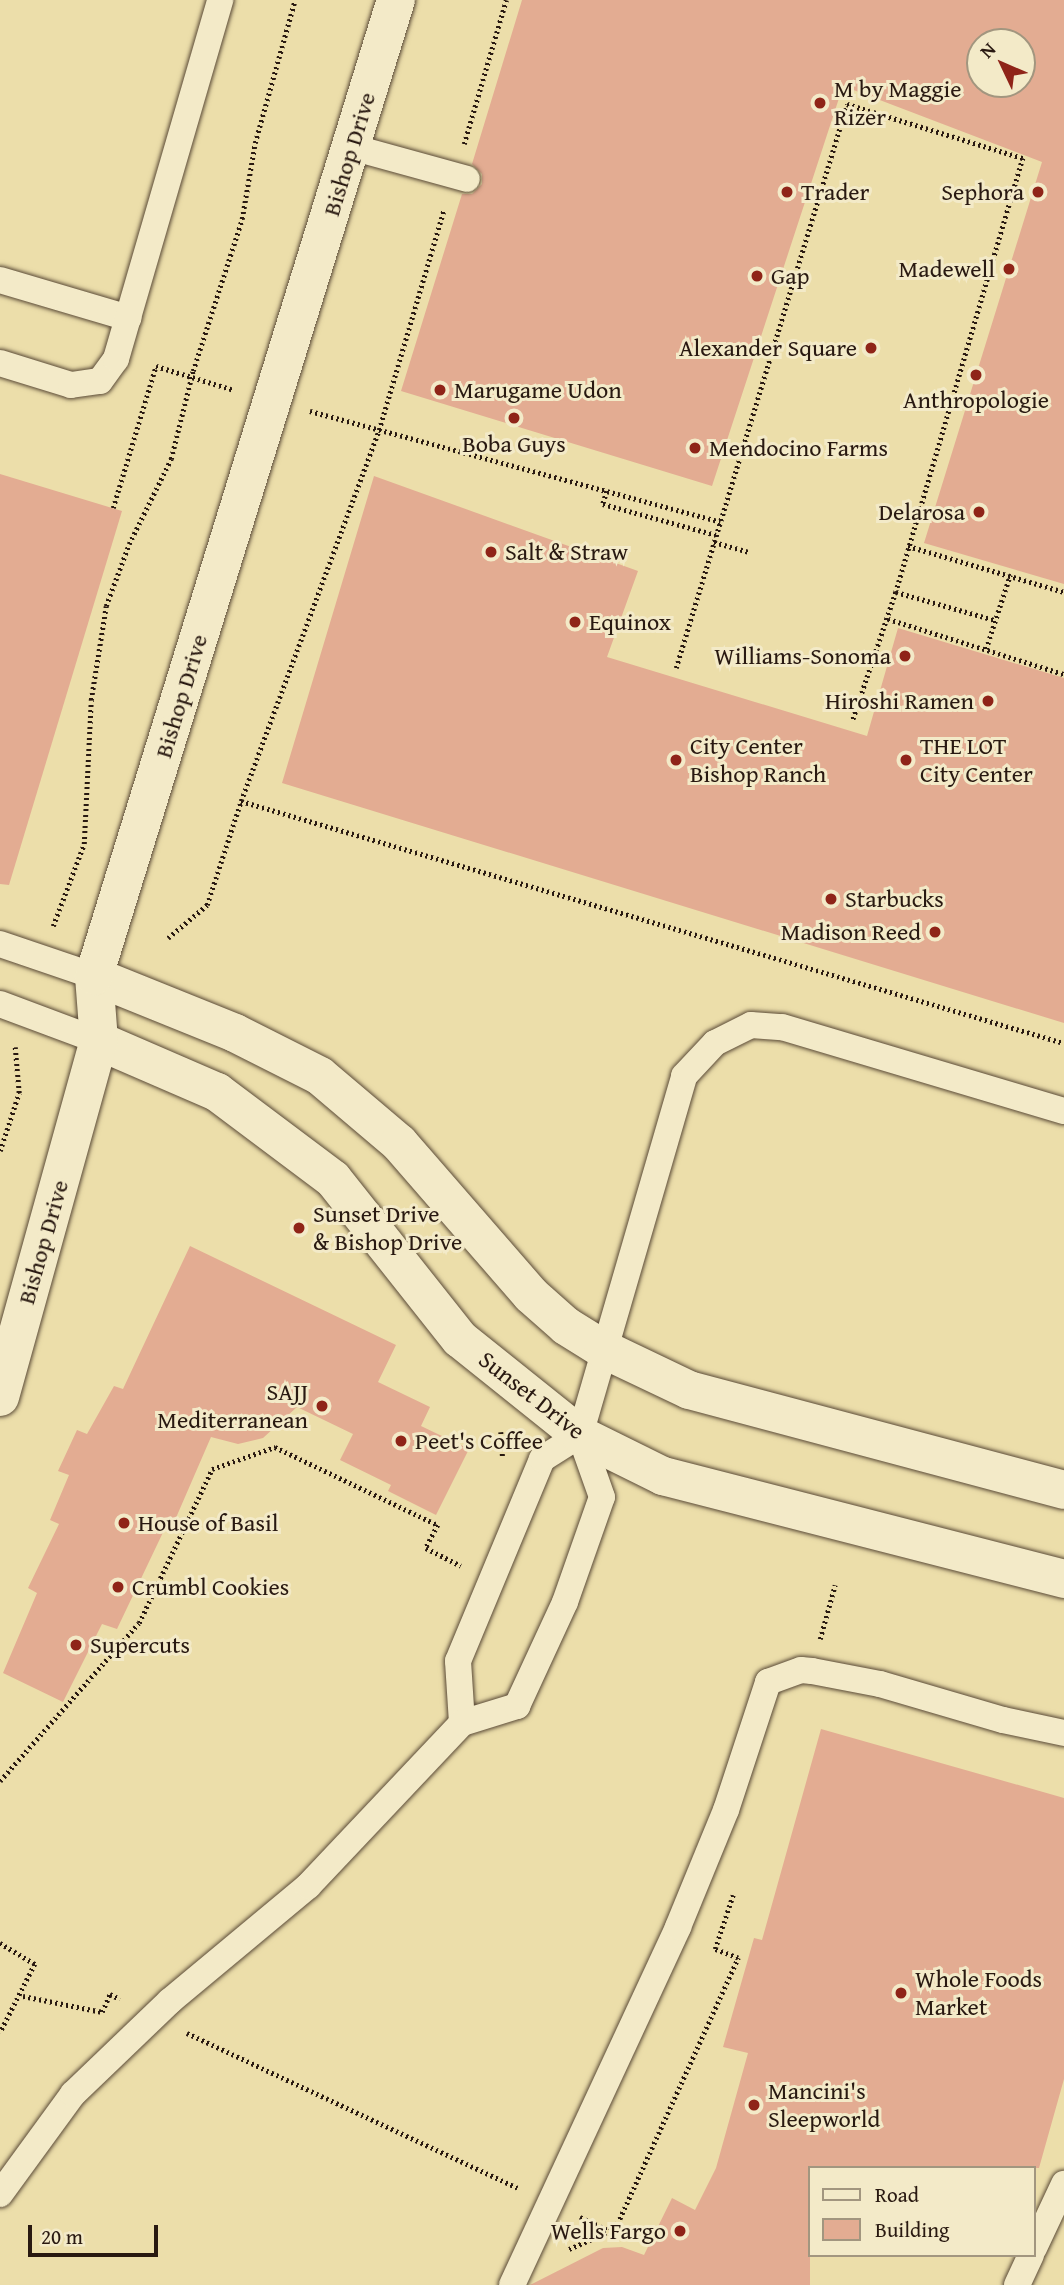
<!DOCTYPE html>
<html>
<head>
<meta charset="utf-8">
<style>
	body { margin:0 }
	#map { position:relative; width:1064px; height:2285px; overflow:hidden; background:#ecdeaa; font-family:"Gentium Book Plus",serif }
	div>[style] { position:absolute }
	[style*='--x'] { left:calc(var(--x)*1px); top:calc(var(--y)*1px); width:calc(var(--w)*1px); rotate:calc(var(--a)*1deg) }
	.building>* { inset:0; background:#e3ac92 }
	.path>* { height:4.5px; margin-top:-2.25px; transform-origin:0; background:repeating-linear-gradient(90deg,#291911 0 2px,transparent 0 5.5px) }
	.roads { filter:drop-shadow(0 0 2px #5a4a37) drop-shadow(0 0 2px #5a4a37) }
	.lane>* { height:26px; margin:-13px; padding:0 13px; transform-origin:13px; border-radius:13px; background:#f3eac8 }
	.street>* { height:38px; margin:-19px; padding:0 19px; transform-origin:19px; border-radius:19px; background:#f3eac8 }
	.dots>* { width:19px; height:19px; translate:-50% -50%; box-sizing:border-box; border:4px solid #f3eac8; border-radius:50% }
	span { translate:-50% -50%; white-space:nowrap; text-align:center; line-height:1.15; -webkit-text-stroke:6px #f3eac8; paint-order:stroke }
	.poi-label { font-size:24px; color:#291911 }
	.left { translate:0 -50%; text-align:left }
	.right { translate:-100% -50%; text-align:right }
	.street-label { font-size:24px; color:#291911 }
	.legend { position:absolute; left:808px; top:2166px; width:228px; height:91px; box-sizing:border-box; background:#f3eac8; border:2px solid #a2967f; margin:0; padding:9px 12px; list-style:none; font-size:21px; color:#291911 }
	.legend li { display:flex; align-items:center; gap:14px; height:35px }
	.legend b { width:35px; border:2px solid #a2967f }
	.north { position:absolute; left:966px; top:28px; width:70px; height:70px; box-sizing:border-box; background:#f3eac8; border:2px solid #a2967f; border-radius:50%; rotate:314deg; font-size:19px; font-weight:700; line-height:28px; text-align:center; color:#291911 }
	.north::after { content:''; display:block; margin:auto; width:24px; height:32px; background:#8f2418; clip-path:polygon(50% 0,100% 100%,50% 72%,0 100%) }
	.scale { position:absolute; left:28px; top:2225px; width:130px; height:32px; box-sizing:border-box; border:4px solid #291911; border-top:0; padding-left:9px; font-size:21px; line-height:24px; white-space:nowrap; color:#291911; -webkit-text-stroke:5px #f3eac8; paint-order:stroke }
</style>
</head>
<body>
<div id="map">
	<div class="building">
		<div style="clip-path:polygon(evenodd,522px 0,1064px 0,1064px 584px,924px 543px,1042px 162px,843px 86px,712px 486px,401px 391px,462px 194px,472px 194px,482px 184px,482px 174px,472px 164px,522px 0,980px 42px,1022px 42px,1022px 84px,980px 84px,980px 42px)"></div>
		<div style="clip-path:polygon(0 474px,122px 511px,9px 885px,0 884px)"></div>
		<div style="clip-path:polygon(374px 476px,638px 571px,607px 657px,867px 736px,898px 628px,1064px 678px,1064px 1023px,282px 783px)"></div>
		<div style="clip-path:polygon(190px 1246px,396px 1345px,378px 1382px,430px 1407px,421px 1426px,469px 1449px,436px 1515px,388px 1491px,391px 1485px,340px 1460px,353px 1434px,297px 1407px,263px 1438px,238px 1444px,211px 1437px,172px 1527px,167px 1524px,117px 1629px,102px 1624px,63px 1702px,3px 1673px,37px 1593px,28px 1588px,59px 1524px,50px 1520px,69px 1475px,58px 1471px,77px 1430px,87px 1434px,114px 1386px,123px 1389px)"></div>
		<div style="clip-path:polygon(821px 1729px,1064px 1798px,1064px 2079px,1039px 2168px,810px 2168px,810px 2285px,530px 2285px,603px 2248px,622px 2247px,644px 2255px,672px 2198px,695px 2210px,716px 2168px,748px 2053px,723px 2047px,754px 1938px,762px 1940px)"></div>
	</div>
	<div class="path">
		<div style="--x:464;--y:144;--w:150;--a:-73.7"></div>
		<div style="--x:310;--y:411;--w:425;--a:15.1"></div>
		<div style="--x:607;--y:491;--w:14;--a:107"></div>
		<div style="--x:603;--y:504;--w:117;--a:15.3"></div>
		<div style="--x:113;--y:508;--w:148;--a:-73.2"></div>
		<div style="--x:156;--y:366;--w:82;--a:17.1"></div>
		<div style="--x:714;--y:542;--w:37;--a:16"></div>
		<div style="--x:908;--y:546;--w:163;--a:16.4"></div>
		<div style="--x:896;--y:592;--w:103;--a:15.8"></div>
		<div style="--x:888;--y:619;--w:184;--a:17.4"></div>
		<div style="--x:986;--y:649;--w:78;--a:-72"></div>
		<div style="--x:676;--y:668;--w:589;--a:-73.13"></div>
		<div style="--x:847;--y:104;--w:184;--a:17.1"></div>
		<div style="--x:1023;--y:158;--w:452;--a:106.3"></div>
		<div style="--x:896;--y:592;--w:135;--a:108.6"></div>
		<div style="--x:241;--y:801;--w:858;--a:16.39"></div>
		<div style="--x:53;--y:926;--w:88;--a:-69.3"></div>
		<div style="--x:84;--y:844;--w:144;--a:-87.2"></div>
		<div style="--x:91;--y:700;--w:95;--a:-80.9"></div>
		<div style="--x:106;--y:606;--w:66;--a:-69.6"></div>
		<div style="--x:129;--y:544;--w:95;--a:-63.7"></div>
		<div style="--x:171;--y:459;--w:91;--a:-76"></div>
		<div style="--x:193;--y:371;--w:160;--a:-72.1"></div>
		<div style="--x:242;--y:219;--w:77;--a:-80.3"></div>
		<div style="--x:255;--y:143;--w:148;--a:-74.4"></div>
		<div style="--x:168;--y:938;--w:51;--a:-40.2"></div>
		<div style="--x:207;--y:905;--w:109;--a:-71.9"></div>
		<div style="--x:241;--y:801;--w:396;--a:-69.6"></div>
		<div style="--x:379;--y:430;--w:230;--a:-73.6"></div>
		<div style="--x:0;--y:1151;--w:61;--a:-71.9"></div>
		<div style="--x:19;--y:1093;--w:46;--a:-95"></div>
		<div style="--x:501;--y:1432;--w:27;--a:86"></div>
		<div style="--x:820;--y:1639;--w:56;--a:-74.5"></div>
		<div style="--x:0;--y:1781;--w:210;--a:-48.7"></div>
		<div style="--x:139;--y:1623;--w:170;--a:-64.6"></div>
		<div style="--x:212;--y:1469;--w:67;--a:-19.2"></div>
		<div style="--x:275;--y:1447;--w:181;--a:25.6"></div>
		<div style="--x:438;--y:1525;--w:26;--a:118"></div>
		<div style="--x:426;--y:1548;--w:39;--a:27"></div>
		<div style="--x:0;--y:1943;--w:41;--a:31"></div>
		<div style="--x:35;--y:1964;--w:77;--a:116.9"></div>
		<div style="--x:23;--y:1996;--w:81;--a:11.4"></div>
		<div style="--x:102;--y:2012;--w:20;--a:-66"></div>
		<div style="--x:110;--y:1994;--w:11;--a:27"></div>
		<div style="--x:187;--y:2033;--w:365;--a:25.1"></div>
		<div style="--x:580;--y:2217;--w:33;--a:25"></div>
		<div style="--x:569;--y:2249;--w:50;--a:-23.5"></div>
		<div style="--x:615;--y:2229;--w:298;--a:-65.6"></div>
		<div style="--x:738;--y:1958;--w:25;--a:-159"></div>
		<div style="--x:715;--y:1949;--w:57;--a:-71.6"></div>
	</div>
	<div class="roads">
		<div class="lane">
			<div style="--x:351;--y:147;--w:120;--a:15.4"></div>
			<div style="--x:0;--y:280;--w:134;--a:16.5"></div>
			<div style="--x:0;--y:363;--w:74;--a:17.2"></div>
			<div style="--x:71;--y:385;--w:29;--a:-8"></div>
			<div style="--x:100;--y:381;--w:27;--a:-54"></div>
			<div style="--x:116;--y:359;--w:374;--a:-73.8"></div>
			<div style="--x:0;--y:944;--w:99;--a:18.8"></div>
			<div style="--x:0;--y:1004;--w:106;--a:20.5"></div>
			<div style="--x:462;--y:1723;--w:62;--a:-93.7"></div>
			<div style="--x:458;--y:1661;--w:219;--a:-67.4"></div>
			<div style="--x:542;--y:1459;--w:45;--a:-32.3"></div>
			<div style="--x:0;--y:2194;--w:124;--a:-53.9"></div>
			<div style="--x:73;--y:2094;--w:134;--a:-43.8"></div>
			<div style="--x:170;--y:2001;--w:180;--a:-39.8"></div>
			<div style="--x:308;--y:1886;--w:224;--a:-46.6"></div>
			<div style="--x:462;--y:1723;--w:58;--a:-17.2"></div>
			<div style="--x:517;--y:1706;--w:115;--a:-65.2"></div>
			<div style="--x:565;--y:1602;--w:111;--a:-70.6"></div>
			<div style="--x:602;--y:1497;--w:66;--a:-109.5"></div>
			<div style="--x:580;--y:1435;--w:374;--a:-73.8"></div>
			<div style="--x:684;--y:1076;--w:45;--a:-46.8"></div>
			<div style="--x:715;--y:1043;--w:40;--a:-26.6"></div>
			<div style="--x:751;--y:1025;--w:31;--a:4"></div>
			<div style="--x:782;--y:1027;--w:294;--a:16.6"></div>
			<div style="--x:1034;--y:2248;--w:71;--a:-64.9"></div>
			<div style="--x:512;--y:2285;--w:395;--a:-65.1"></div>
			<div style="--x:678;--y:1927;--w:126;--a:-67.7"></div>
			<div style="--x:726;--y:1810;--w:135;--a:-71.8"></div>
			<div style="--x:768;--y:1682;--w:35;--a:-20"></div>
			<div style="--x:801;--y:1670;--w:11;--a:5"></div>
			<div style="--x:812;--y:1671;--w:69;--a:10.8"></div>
			<div style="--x:880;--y:1684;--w:128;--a:16.3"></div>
			<div style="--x:1003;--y:1720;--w:62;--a:12"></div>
			<div style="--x:1017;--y:2285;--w:33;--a:-65"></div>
		</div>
		<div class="street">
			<div style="--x:94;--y:976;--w:152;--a:22"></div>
			<div style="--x:235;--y:1033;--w:95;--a:26.8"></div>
			<div style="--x:320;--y:1076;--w:104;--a:40.3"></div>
			<div style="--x:399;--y:1143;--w:201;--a:49"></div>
			<div style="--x:531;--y:1295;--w:47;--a:41.5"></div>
			<div style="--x:566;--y:1326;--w:44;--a:31.9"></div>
			<div style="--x:603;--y:1349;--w:95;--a:25.5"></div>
			<div style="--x:689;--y:1390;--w:388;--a:14.9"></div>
			<div style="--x:99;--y:1041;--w:129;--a:23.4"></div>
			<div style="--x:217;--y:1092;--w:145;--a:36.9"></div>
			<div style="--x:333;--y:1179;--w:204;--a:51.6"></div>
			<div style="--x:460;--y:1339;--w:154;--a:38.7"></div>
			<div style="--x:580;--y:1435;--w:93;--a:26.3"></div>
			<div style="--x:663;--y:1476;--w:414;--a:14.4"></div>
			<div style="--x:0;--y:1397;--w:370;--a:-74.5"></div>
			<div style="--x:99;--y:1041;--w:65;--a:-94.4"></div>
			<div style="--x:94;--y:976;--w:1022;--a:-72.81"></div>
		</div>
	</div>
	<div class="dots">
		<div style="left:820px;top:103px;background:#8f2418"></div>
		<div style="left:787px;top:192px;background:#8f2418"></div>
		<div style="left:1038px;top:192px;background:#8f2418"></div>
		<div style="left:1009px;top:269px;background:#8f2418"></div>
		<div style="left:757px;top:276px;background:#8f2418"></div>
		<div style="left:871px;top:348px;background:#8f2418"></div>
		<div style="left:976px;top:375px;background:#8f2418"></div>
		<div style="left:440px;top:390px;background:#8f2418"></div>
		<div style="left:514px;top:418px;background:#8f2418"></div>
		<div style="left:695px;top:448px;background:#8f2418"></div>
		<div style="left:979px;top:512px;background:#8f2418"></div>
		<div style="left:491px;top:552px;background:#8f2418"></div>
		<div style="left:575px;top:622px;background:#8f2418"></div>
		<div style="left:905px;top:656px;background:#8f2418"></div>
		<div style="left:988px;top:701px;background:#8f2418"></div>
		<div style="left:676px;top:760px;background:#8f2418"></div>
		<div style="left:906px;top:760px;background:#8f2418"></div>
		<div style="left:831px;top:899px;background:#8f2418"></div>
		<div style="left:935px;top:932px;background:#8f2418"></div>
		<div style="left:299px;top:1228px;background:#8f2418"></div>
		<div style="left:322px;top:1406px;background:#8f2418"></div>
		<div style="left:401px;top:1441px;background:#8f2418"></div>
		<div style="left:124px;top:1523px;background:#8f2418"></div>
		<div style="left:118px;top:1587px;background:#8f2418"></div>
		<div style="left:76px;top:1645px;background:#8f2418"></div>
		<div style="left:901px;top:1993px;background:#8f2418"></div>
		<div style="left:754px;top:2105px;background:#8f2418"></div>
		<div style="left:680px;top:2231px;background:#8f2418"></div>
	</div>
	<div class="poi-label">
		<span class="left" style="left:834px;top:103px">M by Maggie<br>Rizer</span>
		<span class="left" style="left:801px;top:192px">Trader</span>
		<span class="right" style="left:1024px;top:192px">Sephora</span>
		<span class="right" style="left:995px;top:269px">Madewell</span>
		<span class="left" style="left:771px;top:276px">Gap</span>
		<span class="right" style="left:857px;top:348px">Alexander Square</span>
		<span class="left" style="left:454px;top:390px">Marugame Udon</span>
		<span style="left:976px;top:400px">Anthropologie</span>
		<span style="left:514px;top:444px">Boba Guys</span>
		<span class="left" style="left:709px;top:448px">Mendocino Farms</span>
		<span class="right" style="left:965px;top:512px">Delarosa</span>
		<span class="left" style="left:505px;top:552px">Salt &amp; Straw</span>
		<span class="left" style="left:589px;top:622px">Equinox</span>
		<span class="right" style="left:891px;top:656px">Williams-Sonoma</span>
		<span class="right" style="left:974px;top:701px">Hiroshi Ramen</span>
		<span class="left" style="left:690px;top:760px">City Center<br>Bishop Ranch</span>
		<span class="left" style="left:920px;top:760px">THE LOT<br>City Center</span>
		<span class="left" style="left:845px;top:899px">Starbucks</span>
		<span class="right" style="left:921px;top:932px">Madison Reed</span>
		<span class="left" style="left:313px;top:1228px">Sunset Drive<br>&amp; Bishop Drive</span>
		<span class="right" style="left:308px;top:1406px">SAJJ<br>Mediterranean</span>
		<span class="left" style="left:415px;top:1441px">Peet's Coffee</span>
		<span class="left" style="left:138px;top:1523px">House of Basil</span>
		<span class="left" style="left:132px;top:1587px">Crumbl Cookies</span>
		<span class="left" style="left:90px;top:1645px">Supercuts</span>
		<span class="left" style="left:915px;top:1993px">Whole Foods<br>Market</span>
		<span class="left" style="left:768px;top:2105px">Mancini's<br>Sleepworld</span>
		<span class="right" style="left:666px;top:2231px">Wells Fargo</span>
	</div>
	<div class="street-label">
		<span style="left:349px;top:154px;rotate:-73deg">Bishop Drive</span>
		<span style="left:181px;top:696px;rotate:-73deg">Bishop Drive</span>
		<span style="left:43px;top:1242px;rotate:-74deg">Bishop Drive</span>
		<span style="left:532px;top:1395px;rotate:38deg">Sunset Drive</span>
	</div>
	<ul class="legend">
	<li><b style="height:9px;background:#f3eac8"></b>Road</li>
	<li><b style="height:19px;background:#e3ac92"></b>Building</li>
	</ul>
	<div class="north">N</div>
	<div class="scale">20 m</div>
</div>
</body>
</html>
